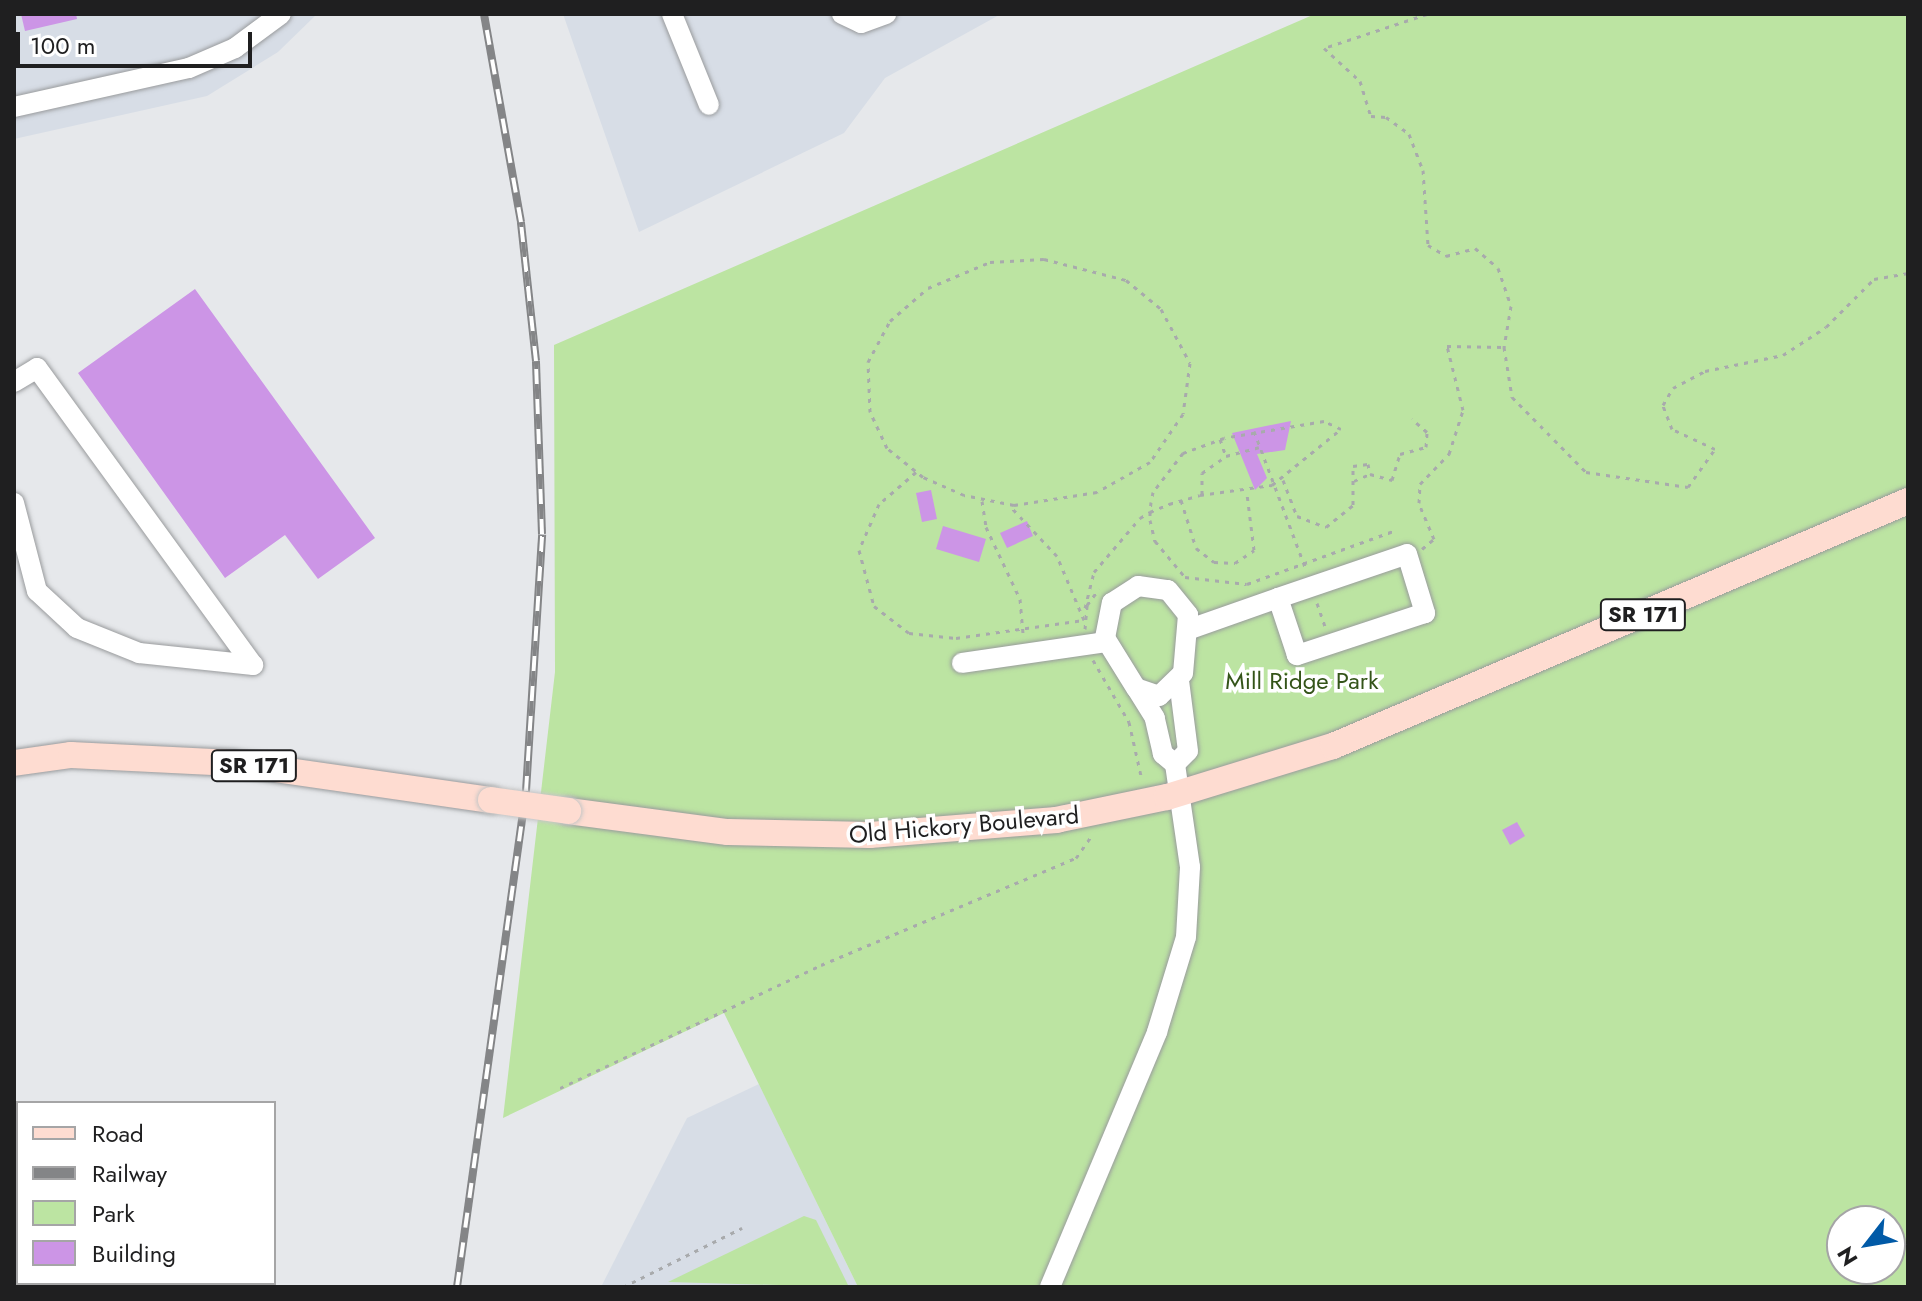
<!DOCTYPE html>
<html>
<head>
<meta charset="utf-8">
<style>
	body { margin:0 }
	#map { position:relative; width:1922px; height:1301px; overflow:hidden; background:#e6e8eb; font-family:Jost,sans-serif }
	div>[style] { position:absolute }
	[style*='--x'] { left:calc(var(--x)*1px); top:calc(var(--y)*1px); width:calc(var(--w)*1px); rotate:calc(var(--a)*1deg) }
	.built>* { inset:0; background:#d7dde6 }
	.green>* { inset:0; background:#bce4a2 }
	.building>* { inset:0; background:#cc95e6 }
	.path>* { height:3px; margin-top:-1.5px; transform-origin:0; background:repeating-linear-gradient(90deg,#a8aaac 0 4px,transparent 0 10px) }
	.roads { filter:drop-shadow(0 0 2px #999b9d) drop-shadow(0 0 2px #999b9d) }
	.minor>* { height:20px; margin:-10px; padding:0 10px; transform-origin:10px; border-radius:10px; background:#fff }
	.major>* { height:26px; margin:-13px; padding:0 13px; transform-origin:13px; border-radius:13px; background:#fedcd1 }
	.rail>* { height:8px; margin-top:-4px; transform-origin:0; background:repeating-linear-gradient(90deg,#fff 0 15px,#848587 0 30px); box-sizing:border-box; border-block:2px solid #848587 }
	.bridges { filter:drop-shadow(0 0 2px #c5c5c5) drop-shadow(0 0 2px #c5c5c5) }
	.major-bridge>* { height:26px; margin:-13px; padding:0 13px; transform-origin:13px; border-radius:13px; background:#fedcd1 }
	span { translate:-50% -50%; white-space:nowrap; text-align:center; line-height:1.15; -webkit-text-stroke:7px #fff; paint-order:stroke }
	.shield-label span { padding:2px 6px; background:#fff; border:2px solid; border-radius:6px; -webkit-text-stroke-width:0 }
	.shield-label { font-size:22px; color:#1f1f20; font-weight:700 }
	.park-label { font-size:24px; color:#345419 }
	.street-label { font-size:24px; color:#1f1f20 }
	.frame { position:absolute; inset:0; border:16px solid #1f1f20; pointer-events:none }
	.legend { position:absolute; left:16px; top:1101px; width:260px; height:184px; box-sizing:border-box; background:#fff; border:2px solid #a5a5a6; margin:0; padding:10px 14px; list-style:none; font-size:24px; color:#1f1f20 }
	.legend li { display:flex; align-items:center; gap:16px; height:40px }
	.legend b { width:40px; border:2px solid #a5a5a6 }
	.north { position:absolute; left:1826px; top:1205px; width:80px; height:80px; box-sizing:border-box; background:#fff; border:2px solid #a5a5a6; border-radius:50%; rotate:239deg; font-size:22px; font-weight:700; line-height:32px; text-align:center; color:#1f1f20 }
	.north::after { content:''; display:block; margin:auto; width:28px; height:36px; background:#015aa7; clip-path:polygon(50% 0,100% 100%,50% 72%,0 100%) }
	.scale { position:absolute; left:16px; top:32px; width:236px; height:36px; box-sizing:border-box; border:4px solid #1f1f20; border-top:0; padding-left:10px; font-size:24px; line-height:28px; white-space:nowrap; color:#1f1f20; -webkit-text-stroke:6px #fff; paint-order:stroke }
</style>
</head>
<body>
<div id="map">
	<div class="built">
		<div style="clip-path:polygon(14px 14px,317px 14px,278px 52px,207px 96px,14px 139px)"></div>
		<div style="clip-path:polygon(563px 14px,1001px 14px,885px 78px,844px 133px,639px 232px)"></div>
		<div style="clip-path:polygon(759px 1084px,858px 1287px,601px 1287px,687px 1118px)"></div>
	</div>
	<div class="green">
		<div style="clip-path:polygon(evenodd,1315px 14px,1908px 14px,1908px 1287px,858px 1287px,724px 1013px,503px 1118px,555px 672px,554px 345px,1315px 14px,1842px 1221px,1890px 1221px,1890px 1269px,1842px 1269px,1842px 1221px)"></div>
		<div style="clip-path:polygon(804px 1216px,816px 1220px,849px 1287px,668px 1282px)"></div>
	</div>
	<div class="building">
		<div style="clip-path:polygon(21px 14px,76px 14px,77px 19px,25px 31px)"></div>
		<div style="clip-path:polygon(195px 289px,375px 538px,318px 579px,285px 535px,225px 578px,78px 373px)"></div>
		<div style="clip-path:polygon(1291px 421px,1285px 450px,1257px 454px,1267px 478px,1255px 490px,1232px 433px)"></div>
		<div style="clip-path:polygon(931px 490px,937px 519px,922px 522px,916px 493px)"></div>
		<div style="clip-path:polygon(1027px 521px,1033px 536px,1007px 548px,1000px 533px)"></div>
		<div style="clip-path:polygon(943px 526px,986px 539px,979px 562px,936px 549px)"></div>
		<div style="clip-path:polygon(1517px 822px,1525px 836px,1510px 845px,1502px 830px)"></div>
	</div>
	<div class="path">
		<div style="--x:1427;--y:14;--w:108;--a:161.7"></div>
		<div style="--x:1324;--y:48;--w:49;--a:42.5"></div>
		<div style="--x:1360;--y:81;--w:37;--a:73"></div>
		<div style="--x:1371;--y:116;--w:15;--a:4"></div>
		<div style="--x:1386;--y:117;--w:29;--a:36"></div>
		<div style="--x:1409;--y:134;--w:39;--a:69"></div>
		<div style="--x:1423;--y:170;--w:75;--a:86.2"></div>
		<div style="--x:1428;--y:245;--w:21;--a:31"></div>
		<div style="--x:1446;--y:256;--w:30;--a:-15"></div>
		<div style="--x:1475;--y:248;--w:30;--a:41"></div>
		<div style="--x:1498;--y:268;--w:40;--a:71.1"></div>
		<div style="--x:1511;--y:306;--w:42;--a:99.7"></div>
		<div style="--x:1504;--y:347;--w:51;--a:80.9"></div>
		<div style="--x:1512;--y:397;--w:105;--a:45.4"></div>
		<div style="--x:1586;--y:472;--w:103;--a:8.4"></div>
		<div style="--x:1688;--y:487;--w:47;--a:-54.6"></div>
		<div style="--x:1715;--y:449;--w:47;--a:-155.1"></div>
		<div style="--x:1672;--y:429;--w:26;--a:-111"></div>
		<div style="--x:1663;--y:405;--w:20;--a:-60"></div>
		<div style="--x:1673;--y:388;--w:36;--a:-28"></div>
		<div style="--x:1705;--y:371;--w:80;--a:-11.6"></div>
		<div style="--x:1783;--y:355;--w:51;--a:-33.1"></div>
		<div style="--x:1826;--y:327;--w:68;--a:-45"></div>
		<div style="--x:1874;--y:279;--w:35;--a:-10"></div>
		<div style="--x:1044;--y:259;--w:85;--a:14.4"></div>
		<div style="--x:1126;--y:280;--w:45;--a:39.6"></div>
		<div style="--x:1161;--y:309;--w:61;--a:61.8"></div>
		<div style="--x:1190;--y:363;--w:51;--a:97.8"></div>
		<div style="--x:1183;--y:414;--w:58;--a:124.5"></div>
		<div style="--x:1150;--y:462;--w:61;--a:150.5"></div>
		<div style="--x:1097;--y:492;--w:84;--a:171.1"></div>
		<div style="--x:1014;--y:505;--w:51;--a:-168.7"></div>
		<div style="--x:964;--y:495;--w:45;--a:-156.3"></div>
		<div style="--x:923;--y:477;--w:46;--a:-141.1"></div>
		<div style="--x:887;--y:448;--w:40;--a:-115"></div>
		<div style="--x:870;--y:412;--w:50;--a:-92.3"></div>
		<div style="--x:868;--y:362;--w:47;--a:-61.8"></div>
		<div style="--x:890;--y:321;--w:50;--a:-41"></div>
		<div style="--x:928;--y:288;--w:67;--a:-22.8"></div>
		<div style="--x:990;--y:262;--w:54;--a:-3.2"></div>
		<div style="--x:1254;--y:431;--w:147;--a:69.4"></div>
		<div style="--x:1220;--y:439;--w:18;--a:71"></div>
		<div style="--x:1226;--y:456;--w:34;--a:-15"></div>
		<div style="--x:916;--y:472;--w:49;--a:139.1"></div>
		<div style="--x:879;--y:504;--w:50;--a:113.5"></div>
		<div style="--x:859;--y:550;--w:58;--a:75"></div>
		<div style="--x:874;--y:606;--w:44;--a:37.6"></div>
		<div style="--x:909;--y:633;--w:47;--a:6.1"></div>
		<div style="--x:956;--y:638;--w:129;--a:-8"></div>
		<div style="--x:1084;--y:620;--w:69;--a:-112.9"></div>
		<div style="--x:1057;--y:556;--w:69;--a:-133.2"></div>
		<div style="--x:1283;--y:480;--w:39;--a:69"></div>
		<div style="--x:1297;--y:516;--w:31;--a:21"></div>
		<div style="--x:1326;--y:527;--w:35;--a:-39"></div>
		<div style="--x:1353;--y:505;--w:39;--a:-90"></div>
		<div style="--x:1353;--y:466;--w:15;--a:-8"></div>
		<div style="--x:1368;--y:464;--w:10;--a:79"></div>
		<div style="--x:1354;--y:481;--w:17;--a:-24"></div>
		<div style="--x:1370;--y:474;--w:23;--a:15"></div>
		<div style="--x:1392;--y:480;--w:27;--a:-73"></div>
		<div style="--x:1400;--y:454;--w:27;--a:-15"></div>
		<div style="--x:1426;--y:447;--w:15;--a:-86"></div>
		<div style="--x:1427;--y:432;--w:20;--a:-139"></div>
		<div style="--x:1202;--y:495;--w:22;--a:-90"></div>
		<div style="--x:1202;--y:473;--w:29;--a:-35"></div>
		<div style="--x:1181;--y:500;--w:50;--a:72.6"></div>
		<div style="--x:1196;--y:548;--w:23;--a:38"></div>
		<div style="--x:1214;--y:562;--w:21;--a:3"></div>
		<div style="--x:1235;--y:563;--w:23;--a:-34"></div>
		<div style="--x:1254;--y:550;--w:56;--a:-97.1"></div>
		<div style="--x:982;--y:501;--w:26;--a:81"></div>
		<div style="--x:986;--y:527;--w:80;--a:64.7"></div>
		<div style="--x:1020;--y:599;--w:37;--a:85"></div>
		<div style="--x:1422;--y:549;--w:16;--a:-40"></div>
		<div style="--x:1434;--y:539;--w:39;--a:-113"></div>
		<div style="--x:1419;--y:503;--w:19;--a:-87"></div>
		<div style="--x:1420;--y:484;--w:42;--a:-46"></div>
		<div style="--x:1449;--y:454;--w:46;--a:-72.3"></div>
		<div style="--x:1463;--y:410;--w:66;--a:-104"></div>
		<div style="--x:1447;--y:346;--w:57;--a:1"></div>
		<div style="--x:1317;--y:603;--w:24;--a:71"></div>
		<div style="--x:1085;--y:608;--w:37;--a:-76"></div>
		<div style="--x:1094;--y:572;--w:71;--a:-49.6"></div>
		<div style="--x:1140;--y:518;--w:12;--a:-31"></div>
		<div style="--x:1150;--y:512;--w:21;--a:-23"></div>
		<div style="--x:1169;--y:504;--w:32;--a:-16"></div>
		<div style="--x:1200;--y:495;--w:73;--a:-7.9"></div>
		<div style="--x:1272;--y:485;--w:89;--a:-39.1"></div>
		<div style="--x:1341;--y:429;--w:19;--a:-155"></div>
		<div style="--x:1324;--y:421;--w:101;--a:170.4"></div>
		<div style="--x:1224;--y:438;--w:44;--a:159.9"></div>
		<div style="--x:1183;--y:453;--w:49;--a:127.6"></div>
		<div style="--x:1153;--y:492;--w:10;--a:101"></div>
		<div style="--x:1151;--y:502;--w:10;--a:96"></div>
		<div style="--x:1150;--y:512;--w:8;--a:90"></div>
		<div style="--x:1150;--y:520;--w:22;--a:77"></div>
		<div style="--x:1155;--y:541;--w:47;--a:50.2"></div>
		<div style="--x:1185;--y:577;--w:62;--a:6.4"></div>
		<div style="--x:1247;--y:584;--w:158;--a:-19.9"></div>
		<div style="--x:1085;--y:629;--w:24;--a:-85"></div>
		<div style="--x:1087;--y:605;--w:20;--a:-53"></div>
		<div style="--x:1093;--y:660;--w:72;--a:59.9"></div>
		<div style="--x:1129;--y:722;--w:59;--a:77.4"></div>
		<div style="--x:560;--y:1088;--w:289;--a:-25.2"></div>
		<div style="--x:821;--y:965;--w:277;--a:-22.8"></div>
		<div style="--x:1076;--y:858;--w:28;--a:-55"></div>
		<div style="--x:623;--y:1287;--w:133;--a:-26.4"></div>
	</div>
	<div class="roads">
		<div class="minor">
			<div style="--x:672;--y:14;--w:98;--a:67.9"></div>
			<div style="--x:842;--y:14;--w:21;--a:25"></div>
			<div style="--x:861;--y:23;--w:27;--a:-20"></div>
			<div style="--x:14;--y:107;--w:179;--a:-12.6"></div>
			<div style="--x:189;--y:68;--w:50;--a:-23.5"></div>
			<div style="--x:235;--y:48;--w:57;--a:-36.5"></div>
			<div style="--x:14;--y:382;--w:27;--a:-31"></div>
			<div style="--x:37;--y:368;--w:367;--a:54"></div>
			<div style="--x:14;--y:503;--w:91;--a:75.4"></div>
			<div style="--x:37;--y:591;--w:54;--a:42.8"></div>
			<div style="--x:77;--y:628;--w:67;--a:22"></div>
			<div style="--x:139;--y:653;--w:115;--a:6"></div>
			<div style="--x:1138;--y:586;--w:30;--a:8"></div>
			<div style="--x:1168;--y:590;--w:32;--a:51"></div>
			<div style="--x:1188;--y:615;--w:58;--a:94.9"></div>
			<div style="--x:1183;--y:673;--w:33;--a:136"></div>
			<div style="--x:1159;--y:696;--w:24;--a:-161"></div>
			<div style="--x:1136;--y:688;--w:59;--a:-121.8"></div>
			<div style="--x:1105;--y:638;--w:36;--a:-79"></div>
			<div style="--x:1112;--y:603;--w:31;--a:-33"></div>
			<div style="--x:1190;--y:629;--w:93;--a:-19.4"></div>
			<div style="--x:1278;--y:598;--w:136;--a:-18.8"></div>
			<div style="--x:1407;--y:554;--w:62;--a:73"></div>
			<div style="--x:1425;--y:613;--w:135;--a:161.8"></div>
			<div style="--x:1297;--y:655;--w:60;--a:-108.4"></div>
			<div style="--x:962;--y:663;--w:146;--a:-8.3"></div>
			<div style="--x:1175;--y:764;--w:18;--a:-45"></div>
			<div style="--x:1188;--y:751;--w:71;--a:-97.3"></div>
			<div style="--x:1050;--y:1287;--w:277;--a:-67.2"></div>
			<div style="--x:1157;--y:1032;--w:99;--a:-73"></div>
			<div style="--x:1186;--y:937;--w:70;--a:-86.7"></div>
			<div style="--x:1190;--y:867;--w:104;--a:-98.3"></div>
			<div style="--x:1175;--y:764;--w:16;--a:-140"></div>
			<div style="--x:1163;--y:754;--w:37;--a:-103"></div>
			<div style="--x:1155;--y:718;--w:36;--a:-122"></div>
		</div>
		<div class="major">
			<div style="--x:14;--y:763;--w:58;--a:-8"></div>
			<div style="--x:71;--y:755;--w:162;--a:2.8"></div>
			<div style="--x:233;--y:763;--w:261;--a:8.2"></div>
			<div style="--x:568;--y:811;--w:161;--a:7.5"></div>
			<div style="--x:728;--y:832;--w:142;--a:1.2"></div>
			<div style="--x:870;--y:835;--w:187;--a:-4.6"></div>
			<div style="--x:1056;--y:820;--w:113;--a:-11.7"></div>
			<div style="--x:1167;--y:797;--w:174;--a:-17.1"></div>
			<div style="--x:1333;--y:746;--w:625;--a:-23.08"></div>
		</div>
	</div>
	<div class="rail">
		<div style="--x:457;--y:1287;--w:501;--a:-82.08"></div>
		<div style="--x:526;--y:791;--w:257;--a:-86.4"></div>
		<div style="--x:542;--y:534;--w:173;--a:-92"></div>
		<div style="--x:536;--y:361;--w:140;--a:-96.2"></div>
		<div style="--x:521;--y:222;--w:211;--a:-100.1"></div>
	</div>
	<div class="bridges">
		<div class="major-bridge">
			<div style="--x:491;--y:800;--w:78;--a:8.1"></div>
		</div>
	</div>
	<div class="shield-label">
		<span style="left:1643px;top:615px">SR 171</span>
		<span style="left:254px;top:766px">SR 171</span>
	</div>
	<div class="park-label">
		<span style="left:1302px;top:681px">Mill Ridge Park</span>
	</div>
	<div class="street-label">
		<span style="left:964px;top:825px;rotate:-5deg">Old Hickory Boulevard</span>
	</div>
	<div class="frame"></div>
	<ul class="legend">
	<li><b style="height:10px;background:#fedcd1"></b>Road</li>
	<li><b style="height:10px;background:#848587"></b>Railway</li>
	<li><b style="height:22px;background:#bce4a2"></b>Park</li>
	<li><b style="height:22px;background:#cc95e6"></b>Building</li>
	</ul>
	<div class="north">N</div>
	<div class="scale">100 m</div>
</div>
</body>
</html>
